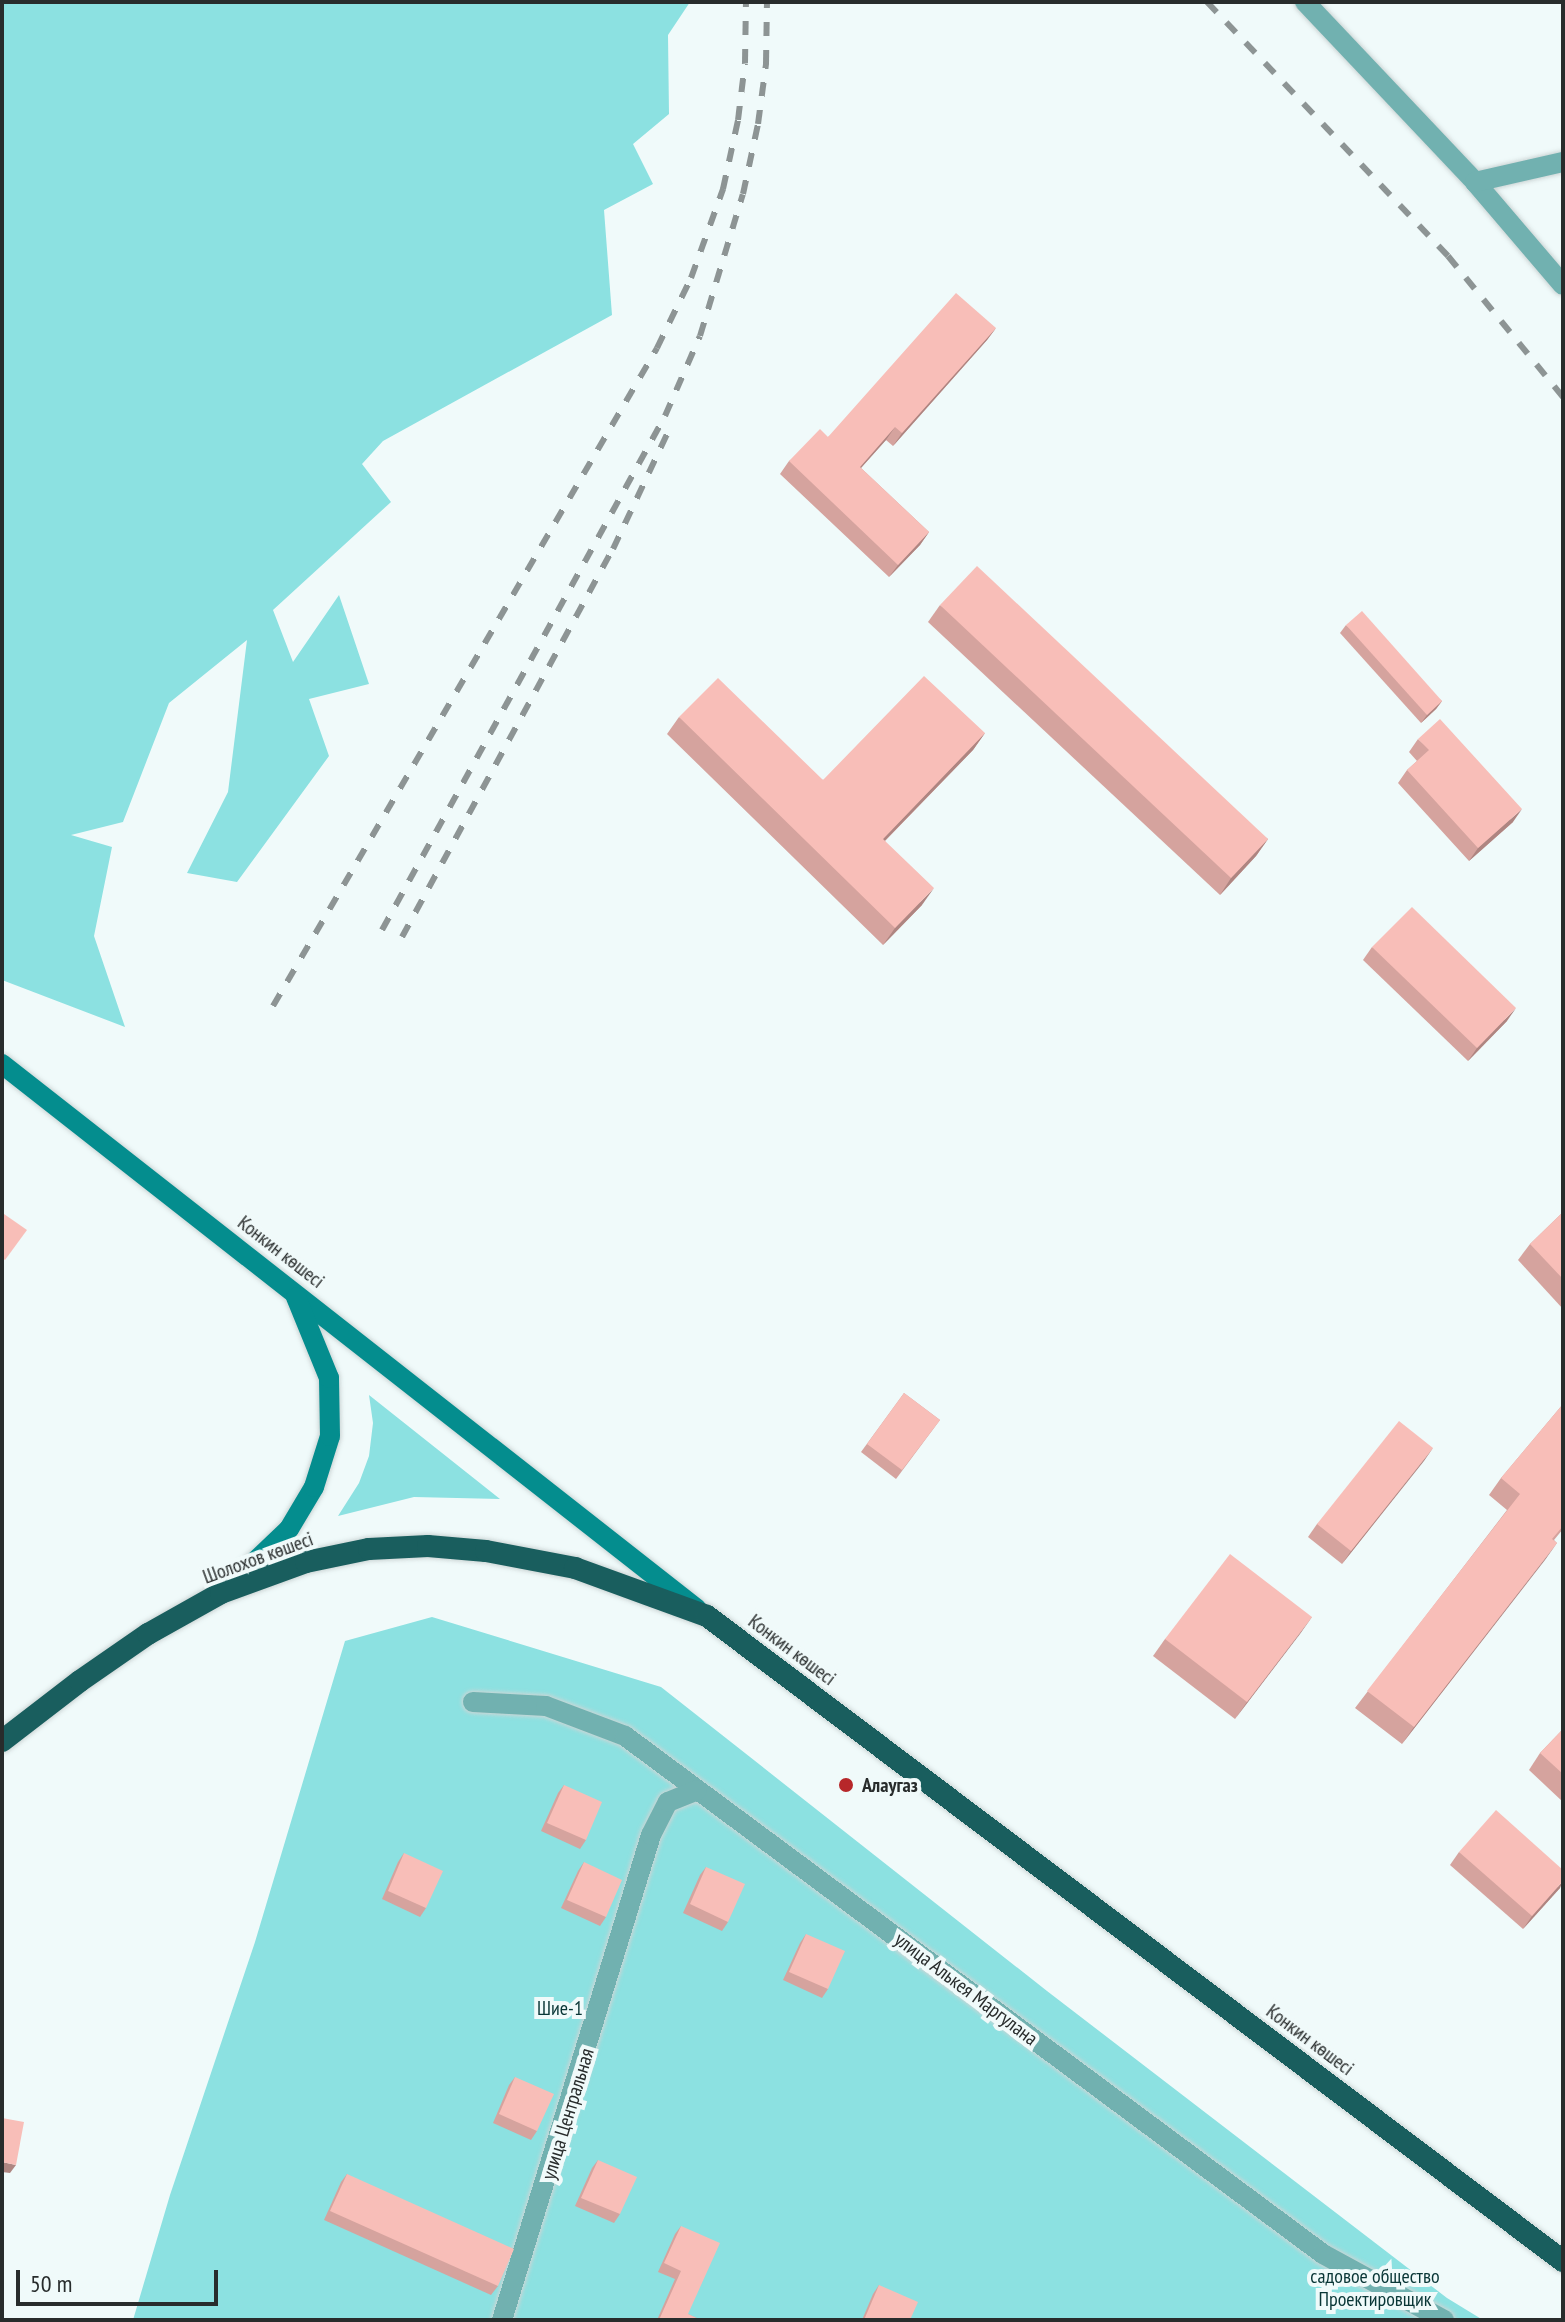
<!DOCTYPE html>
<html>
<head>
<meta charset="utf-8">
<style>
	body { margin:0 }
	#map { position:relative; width:1565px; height:2322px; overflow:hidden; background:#f0fafa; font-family:"PT Sans Narrow",sans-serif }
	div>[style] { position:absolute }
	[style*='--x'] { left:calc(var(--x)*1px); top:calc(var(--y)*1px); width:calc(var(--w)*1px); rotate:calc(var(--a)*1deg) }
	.green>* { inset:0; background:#8ce1e1 }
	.roads { filter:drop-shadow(0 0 2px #ccd5d5) drop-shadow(0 0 2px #ccd5d5) }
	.minor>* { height:20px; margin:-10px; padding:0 10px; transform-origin:10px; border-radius:10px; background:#71b1b0 }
	.secondary>* { height:20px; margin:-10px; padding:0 10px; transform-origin:10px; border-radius:10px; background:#048d8e }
	.trunk>* { height:22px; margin:-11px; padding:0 11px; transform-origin:11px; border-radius:11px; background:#195e5e }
	.rail>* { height:6px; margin-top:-3px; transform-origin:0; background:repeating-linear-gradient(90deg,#8d9494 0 14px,transparent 0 28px) }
	.wall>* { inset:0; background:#d5a39e }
	.shaded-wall>* { inset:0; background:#ae8581 }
	.building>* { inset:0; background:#f8beb8 }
	.dots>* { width:22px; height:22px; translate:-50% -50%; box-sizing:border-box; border:4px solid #f0fafa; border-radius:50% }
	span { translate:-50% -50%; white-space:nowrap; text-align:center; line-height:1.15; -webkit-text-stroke:8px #f0fafa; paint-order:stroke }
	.street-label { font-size:20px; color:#282c2c }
	.poi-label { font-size:20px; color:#282c2c; font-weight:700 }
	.left { translate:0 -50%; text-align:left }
	.park-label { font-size:20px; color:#093636 }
	.frame { position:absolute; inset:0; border:4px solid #282c2c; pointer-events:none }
	.scale { position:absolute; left:16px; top:2270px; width:202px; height:36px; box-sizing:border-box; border:4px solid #282c2c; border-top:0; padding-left:10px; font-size:24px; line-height:28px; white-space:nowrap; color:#282c2c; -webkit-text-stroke:6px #f0fafa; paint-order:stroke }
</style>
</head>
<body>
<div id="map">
	<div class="green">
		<div style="clip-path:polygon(2px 2px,690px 2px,668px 35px,669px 114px,633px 144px,653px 184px,604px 210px,612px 315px,383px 441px,362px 464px,391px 502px,273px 610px,293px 662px,339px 595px,369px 684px,309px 699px,329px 756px,237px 882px,187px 873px,228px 792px,247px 640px,169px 703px,123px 822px,71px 835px,112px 847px,94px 936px,125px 1027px,2px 980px)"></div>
		<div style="clip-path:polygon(369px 1395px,500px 1499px,414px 1497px,338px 1516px,359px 1483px,369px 1456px,373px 1423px)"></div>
		<div style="clip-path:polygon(432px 1617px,661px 1687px,1047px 1991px,1447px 2298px,1483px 2320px,133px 2320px,170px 2195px,255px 1942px,345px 1641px)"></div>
	</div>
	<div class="roads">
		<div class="minor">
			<div style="--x:1305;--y:2;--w:248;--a:46.6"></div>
			<div style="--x:1475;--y:182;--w:135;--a:49.5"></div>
			<div style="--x:1475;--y:182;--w:90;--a:-12.8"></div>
			<div style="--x:473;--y:1702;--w:73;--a:3.1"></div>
			<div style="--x:546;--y:1706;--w:85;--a:20.8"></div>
			<div style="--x:625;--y:1736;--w:869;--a:36.58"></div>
			<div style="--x:1323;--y:2254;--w:138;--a:28.6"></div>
			<div style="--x:502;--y:2320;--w:507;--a:-72.92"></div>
			<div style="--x:651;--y:1835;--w:37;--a:-63"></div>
			<div style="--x:668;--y:1802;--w:31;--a:-22"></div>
		</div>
		<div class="secondary">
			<div style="--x:2;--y:1064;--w:883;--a:38.1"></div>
			<div style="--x:223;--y:1592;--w:91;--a:-43.7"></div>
			<div style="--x:289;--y:1529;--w:49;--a:-59.2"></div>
			<div style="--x:314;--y:1487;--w:53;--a:-72.6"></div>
			<div style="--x:330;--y:1436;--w:58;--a:-91"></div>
			<div style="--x:329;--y:1378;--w:87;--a:-112.2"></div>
		</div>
		<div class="trunk">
			<div style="--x:2;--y:1741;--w:98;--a:-37.6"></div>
			<div style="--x:80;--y:1681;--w:83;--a:-34.7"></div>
			<div style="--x:148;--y:1634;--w:84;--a:-29.3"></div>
			<div style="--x:221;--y:1593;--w:90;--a:-20"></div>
			<div style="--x:306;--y:1562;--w:64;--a:-11.7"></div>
			<div style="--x:369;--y:1549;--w:59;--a:-2.9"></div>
			<div style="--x:428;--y:1546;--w:58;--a:4.9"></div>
			<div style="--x:486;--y:1551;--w:91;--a:10.8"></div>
			<div style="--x:575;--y:1568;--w:140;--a:20"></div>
			<div style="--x:707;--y:1616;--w:1072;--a:37"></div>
		</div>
	</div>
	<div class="rail">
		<div style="--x:1207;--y:2;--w:350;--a:46.5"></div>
		<div style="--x:1448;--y:256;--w:182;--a:50.8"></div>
		<div style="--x:382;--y:930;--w:587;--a:-61.16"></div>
		<div style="--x:665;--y:416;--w:87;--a:-66.4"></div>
		<div style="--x:700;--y:336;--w:148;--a:-73.2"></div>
		<div style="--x:743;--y:194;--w:72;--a:-77.9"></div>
		<div style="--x:758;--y:124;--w:61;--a:-82.4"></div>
		<div style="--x:766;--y:64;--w:62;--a:-89.1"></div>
		<div style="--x:402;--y:937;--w:442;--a:-61.5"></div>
		<div style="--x:613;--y:549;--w:127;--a:-64.8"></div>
		<div style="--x:273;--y:1006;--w:762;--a:-59.73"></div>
		<div style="--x:657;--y:348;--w:78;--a:-64.1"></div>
		<div style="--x:691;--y:278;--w:95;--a:-70.2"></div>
		<div style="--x:723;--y:189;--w:71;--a:-77.7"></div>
		<div style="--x:738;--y:120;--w:57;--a:-83"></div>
		<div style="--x:745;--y:63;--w:61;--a:-89.1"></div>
	</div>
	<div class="wall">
		<div style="clip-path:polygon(996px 328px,987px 340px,893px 446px,886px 440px,861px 468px,929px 532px,920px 545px,889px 577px,780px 474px,789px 461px,828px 437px)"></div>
		<div style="clip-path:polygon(940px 605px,1268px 839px,1256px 856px,1220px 895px,928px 622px)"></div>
		<div style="clip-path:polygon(1346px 625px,1442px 701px,1436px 709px,1421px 723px,1340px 633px)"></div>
		<div style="clip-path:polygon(679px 717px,823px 780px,985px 733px,973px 750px,885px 841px,922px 905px,883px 945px,667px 734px)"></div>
		<div style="clip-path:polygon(1418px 739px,1513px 822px,1469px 861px,1398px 783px,1407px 770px,1417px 761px,1409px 752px)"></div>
		<div style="clip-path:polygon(1372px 947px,1507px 1021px,1468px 1061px,1363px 960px)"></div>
		<div style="clip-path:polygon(1563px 1212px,1563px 1309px,1518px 1260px,1530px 1244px)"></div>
		<div style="clip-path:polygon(904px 1393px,940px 1420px,896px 1479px,861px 1452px)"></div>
		<div style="clip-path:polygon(1563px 1404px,1563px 1529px,1554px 1540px,1557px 1543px,1402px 1744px,1355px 1708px,1507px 1510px,1489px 1495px,1501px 1478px)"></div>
		<div style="clip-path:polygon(1433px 1448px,1342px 1564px,1308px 1537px,1317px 1524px)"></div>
		<div style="clip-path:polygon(1312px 1617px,1235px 1719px,1153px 1656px,1165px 1639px)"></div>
		<div style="clip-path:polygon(1563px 1729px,1563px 1802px,1529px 1770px,1540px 1753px)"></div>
		<div style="clip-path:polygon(564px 1785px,586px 1840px,580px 1849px,541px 1831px,558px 1793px)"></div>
		<div style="clip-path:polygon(1459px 1852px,1560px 1888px,1523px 1929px,1450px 1865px)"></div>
		<div style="clip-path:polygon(404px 1853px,426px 1908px,420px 1917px,382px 1899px,398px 1862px)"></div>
		<div style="clip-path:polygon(584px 1862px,606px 1917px,600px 1926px,561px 1908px,578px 1871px)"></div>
		<div style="clip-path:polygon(706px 1867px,728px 1922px,722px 1931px,683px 1913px,700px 1875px)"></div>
		<div style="clip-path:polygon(806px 1934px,828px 1989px,822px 1998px,783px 1980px,800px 1943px)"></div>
		<div style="clip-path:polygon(515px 2077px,537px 2131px,531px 2140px,493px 2123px,509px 2085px)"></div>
		<div style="clip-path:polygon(598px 2160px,620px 2214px,614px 2223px,575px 2206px,592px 2168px)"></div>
		<div style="clip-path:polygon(347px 2174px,498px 2286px,491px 2295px,324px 2220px,341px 2182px)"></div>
		<div style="clip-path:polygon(681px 2226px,688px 2314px,701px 2320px,657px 2320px,675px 2279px,658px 2272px,675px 2234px)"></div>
		<div style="clip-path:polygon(879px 2285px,910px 2320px,862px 2320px,873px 2294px)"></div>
	</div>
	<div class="shaded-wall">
		<div style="clip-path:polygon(996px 328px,987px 340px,893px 446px,902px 433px)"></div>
		<div style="clip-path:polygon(895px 427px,886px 440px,851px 479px,860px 467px)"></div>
		<div style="clip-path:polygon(929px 532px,920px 545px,889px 577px,898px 565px)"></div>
		<div style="clip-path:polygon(1442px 701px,1436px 709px,1421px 723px,1427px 715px)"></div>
		<div style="clip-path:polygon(985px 733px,973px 750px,871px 855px,883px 839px)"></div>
		<div style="clip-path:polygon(1522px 809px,1513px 822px,1469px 861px,1478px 848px)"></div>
		<div style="clip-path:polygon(1268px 839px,1256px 856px,1220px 895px,1231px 878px)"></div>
		<div style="clip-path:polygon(934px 888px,922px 905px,883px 945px,895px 928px)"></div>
		<div style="clip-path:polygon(1516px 1008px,1507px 1021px,1468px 1061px,1477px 1048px)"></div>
		<div style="clip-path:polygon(1433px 1448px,1424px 1461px,1342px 1564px,1351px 1551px)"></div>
		<div style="clip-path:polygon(1557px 1543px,1545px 1560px,1402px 1744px,1414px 1727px)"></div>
		<div style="clip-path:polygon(1312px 1617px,1300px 1634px,1235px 1719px,1247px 1702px)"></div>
		<div style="clip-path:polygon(1563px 1881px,1560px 1888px,1523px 1929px,1532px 1916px)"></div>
		<div style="clip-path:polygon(2px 2162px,16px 2165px,10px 2173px,2px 2172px)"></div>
	</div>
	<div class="building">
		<div style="clip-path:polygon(956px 293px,996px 328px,902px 433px,895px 427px,860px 467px,929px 532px,898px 565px,789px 461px,820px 429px,828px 437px)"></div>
		<div style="clip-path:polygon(977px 566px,1268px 839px,1231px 878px,940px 605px)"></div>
		<div style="clip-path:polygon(1362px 611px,1442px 701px,1427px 715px,1346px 625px)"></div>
		<div style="clip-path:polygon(924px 676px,985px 733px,883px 839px,934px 888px,895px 928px,679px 717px,718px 678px,823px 780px)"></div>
		<div style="clip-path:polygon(1440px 719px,1522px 809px,1478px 848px,1407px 770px,1429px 750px,1418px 739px)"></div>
		<div style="clip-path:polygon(1412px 907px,1516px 1008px,1477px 1048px,1372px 947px)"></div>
		<div style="clip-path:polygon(1563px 1212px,1563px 1279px,1530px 1244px)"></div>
		<div style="clip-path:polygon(4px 1214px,27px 1230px,5px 1260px,2px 1258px,2px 1218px)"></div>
		<div style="clip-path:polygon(904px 1393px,940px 1420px,902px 1470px,867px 1444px)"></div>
		<div style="clip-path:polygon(1563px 1404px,1563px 1526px,1552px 1539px,1557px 1543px,1414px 1727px,1367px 1691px,1520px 1494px,1501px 1478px)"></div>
		<div style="clip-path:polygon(1399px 1421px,1433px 1448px,1351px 1551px,1317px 1524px)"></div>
		<div style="clip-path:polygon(1230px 1554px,1312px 1617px,1247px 1702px,1165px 1639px)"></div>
		<div style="clip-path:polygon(1563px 1729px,1563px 1774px,1540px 1753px)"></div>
		<div style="clip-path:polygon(564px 1785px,602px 1802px,586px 1840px,547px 1823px)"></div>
		<div style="clip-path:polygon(1496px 1810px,1563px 1870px,1563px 1881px,1532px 1916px,1459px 1852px)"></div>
		<div style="clip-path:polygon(404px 1853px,443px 1871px,426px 1908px,388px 1891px)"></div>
		<div style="clip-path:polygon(584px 1862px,622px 1880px,606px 1917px,567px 1900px)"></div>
		<div style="clip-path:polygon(706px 1867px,745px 1884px,728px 1922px,690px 1904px)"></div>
		<div style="clip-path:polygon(806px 1934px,845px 1951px,828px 1989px,789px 1972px)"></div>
		<div style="clip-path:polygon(515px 2077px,554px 2094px,537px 2131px,499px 2114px)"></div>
		<div style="clip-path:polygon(2px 2118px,24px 2122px,16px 2165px,2px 2162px)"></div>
		<div style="clip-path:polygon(598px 2160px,637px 2177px,620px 2214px,581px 2198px)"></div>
		<div style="clip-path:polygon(347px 2174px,514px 2249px,498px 2286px,330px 2211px)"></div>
		<div style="clip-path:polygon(681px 2226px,720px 2243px,688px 2314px,701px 2320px,659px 2320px,681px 2271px,664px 2263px)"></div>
		<div style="clip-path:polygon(879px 2285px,918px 2302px,910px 2320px,864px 2320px)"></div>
	</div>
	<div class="dots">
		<div style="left:846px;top:1785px;background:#b7272a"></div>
	</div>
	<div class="street-label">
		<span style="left:281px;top:1252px;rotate:38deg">Конкин көшесі</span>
		<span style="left:258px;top:1558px;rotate:-20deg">Шолохов көшесі</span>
		<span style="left:792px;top:1650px;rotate:37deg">Конкин көшесі</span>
		<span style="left:966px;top:1989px;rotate:37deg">улица Алькея Маргулана</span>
		<span style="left:1310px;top:2040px;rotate:37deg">Конкин көшесі</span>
		<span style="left:568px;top:2114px;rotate:-73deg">улица Центральная</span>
	</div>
	<div class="poi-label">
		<span class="left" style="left:862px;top:1785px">Алаугаз</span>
	</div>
	<div class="park-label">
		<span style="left:560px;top:2008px">Шие-1</span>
		<span style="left:1375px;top:2288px">садовое общество<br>Проектировщик</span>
	</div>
	<div class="frame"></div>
	<div class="scale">50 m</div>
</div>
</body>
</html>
